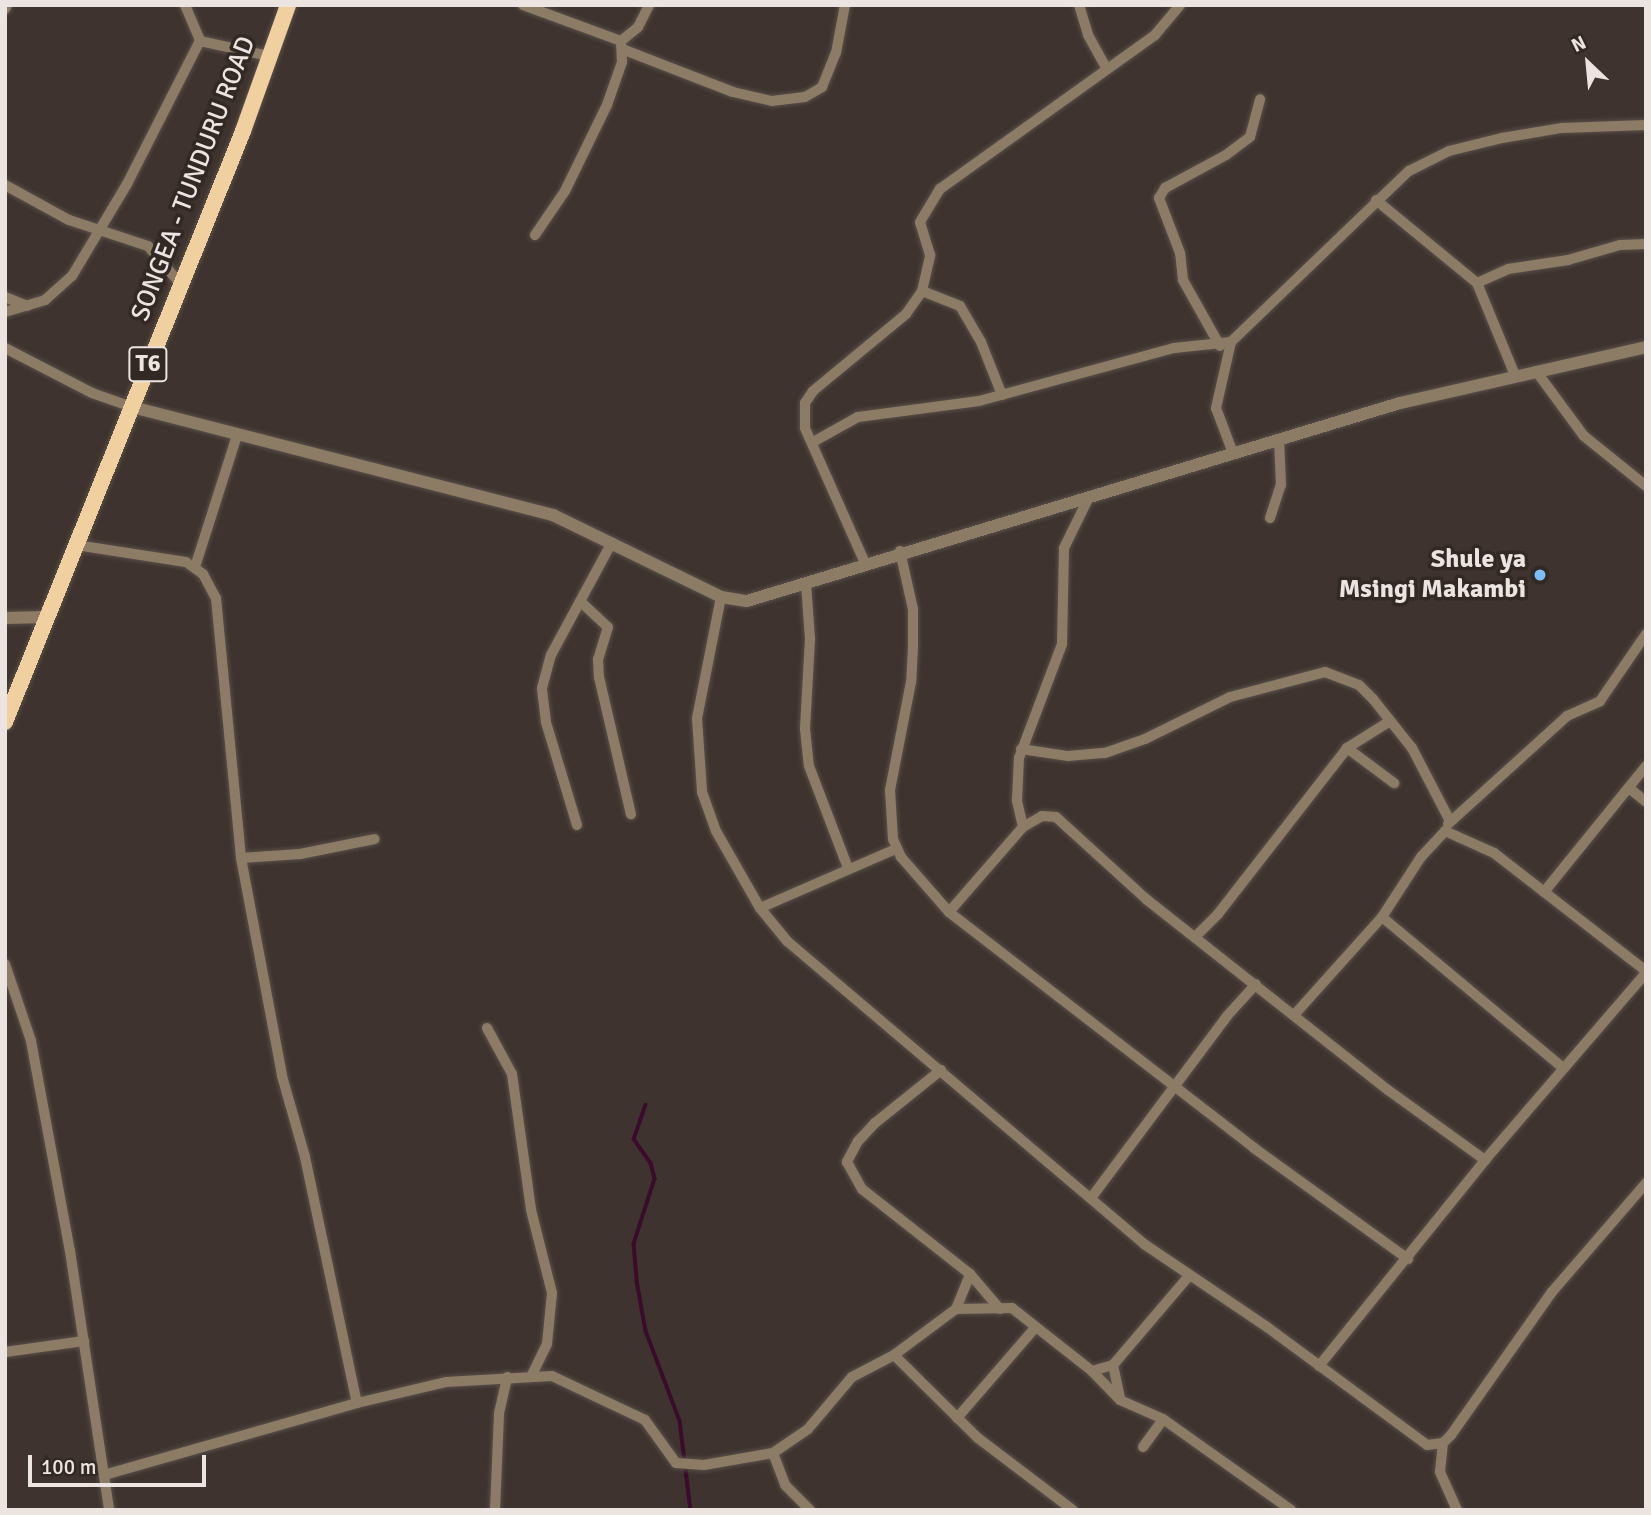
<!DOCTYPE html>
<html>
<head>
<meta charset="utf-8">
<style>
	body { margin:0 }
	#map { position:relative; width:1651px; height:1515px; overflow:hidden; background:#3e332e; font-family:Signika,sans-serif }
	div>[style] { position:absolute }
	[style*='--x'] { left:calc(var(--x)*1px); top:calc(var(--y)*1px); width:calc(var(--w)*1px); rotate:calc(var(--a)*1deg) }
	.stream>* { height:3.5px; margin:-1.75px; padding:0 1.75px; transform-origin:1.75px; border-radius:1.75px; background:#3c0a2d }
	.roads { filter:drop-shadow(0 0 2px #5a4f4a) drop-shadow(0 0 2px #5a4f4a) }
	.minor>* { height:10px; margin:-5px; padding:0 5px; transform-origin:5px; border-radius:5px; background:#8c7c65 }
	.tertiary>* { height:12px; margin:-6px; padding:0 6px; transform-origin:6px; border-radius:6px; background:#8c7c65 }
	.trunk>* { height:16px; margin:-8px; padding:0 8px; transform-origin:8px; border-radius:8px; background:#f1d0a0 }
	.dots>* { width:19px; height:19px; translate:-50% -50%; box-sizing:border-box; border:4px solid #332924; border-radius:50% }
	span { translate:-50% -50%; white-space:nowrap; text-align:center; line-height:1.15; -webkit-text-stroke:7px #332924; paint-order:stroke }
	.shield-label span { padding:2px 5px; background:#332924; border:2px solid; border-radius:5px; -webkit-text-stroke-width:0 }
	.shield-label { font-size:24px; color:#ebe4e0; font-weight:700 }
	.street-label { font-size:26px; color:#ebe4e0 }
	.poi-label { font-size:26px; color:#ebe4e0; font-weight:700 }
	.right { translate:-100% -50%; text-align:right }
	.frame { position:absolute; inset:0; border:7px solid #ebe4e0; pointer-events:none }
	.north { position:absolute; left:1553px; top:28px; width:70px; height:70px; -webkit-text-stroke:5px #332924; paint-order:stroke; rotate:334deg; font-size:19px; font-weight:700; line-height:28px; text-align:center; color:#ebe4e0 }
	.north::after { content:''; display:block; margin:auto; width:24px; height:32px; background:#ebe4e0; clip-path:polygon(50% 0,100% 100%,50% 72%,0 100%) }
	.scale { position:absolute; left:28px; top:1455px; width:178px; height:32px; box-sizing:border-box; border:4px solid #ebe4e0; border-top:0; padding-left:9px; font-size:21px; line-height:24px; white-space:nowrap; color:#ebe4e0; -webkit-text-stroke:5px #332924; paint-order:stroke }
</style>
</head>
<body>
<div id="map">
	<div class="stream">
		<div style="--x:646;--y:1105;--w:36;--a:109"></div>
		<div style="--x:634;--y:1139;--w:29;--a:55"></div>
		<div style="--x:651;--y:1163;--w:16;--a:76"></div>
		<div style="--x:655;--y:1179;--w:68;--a:107.9"></div>
		<div style="--x:634;--y:1244;--w:37;--a:85"></div>
		<div style="--x:637;--y:1281;--w:51;--a:79.8"></div>
		<div style="--x:646;--y:1331;--w:96;--a:69.3"></div>
		<div style="--x:680;--y:1421;--w:90;--a:83"></div>
	</div>
	<div class="roads">
		<div class="minor">
			<div style="--x:185;--y:5;--w:39;--a:67"></div>
			<div style="--x:200;--y:41;--w:71;--a:12.3"></div>
			<div style="--x:523;--y:5;--w:104;--a:20.2"></div>
			<div style="--x:621;--y:41;--w:22;--a:-39"></div>
			<div style="--x:638;--y:27;--w:25;--a:-63"></div>
			<div style="--x:1079;--y:5;--w:31;--a:73"></div>
			<div style="--x:1088;--y:35;--w:39;--a:61"></div>
			<div style="--x:5;--y:9;--w:4;--a:-63"></div>
			<div style="--x:622;--y:49;--w:119;--a:21.2"></div>
			<div style="--x:733;--y:92;--w:40;--a:13"></div>
			<div style="--x:772;--y:101;--w:33;--a:-7"></div>
			<div style="--x:805;--y:97;--w:20;--a:-30"></div>
			<div style="--x:822;--y:87;--w:37;--a:-68"></div>
			<div style="--x:836;--y:53;--w:49;--a:-79.4"></div>
			<div style="--x:5;--y:185;--w:73;--a:28.7"></div>
			<div style="--x:69;--y:220;--w:83;--a:18.2"></div>
			<div style="--x:148;--y:246;--w:48;--a:49.3"></div>
			<div style="--x:1376;--y:200;--w:131;--a:39.4"></div>
			<div style="--x:1477;--y:283;--w:100;--a:67.6"></div>
			<div style="--x:535;--y:235;--w:53;--a:-55.7"></div>
			<div style="--x:565;--y:191;--w:96;--a:-64"></div>
			<div style="--x:607;--y:105;--w:46;--a:-70.8"></div>
			<div style="--x:622;--y:62;--w:21;--a:-93"></div>
			<div style="--x:1477;--y:283;--w:34;--a:-24"></div>
			<div style="--x:1508;--y:269;--w:61;--a:-8.5"></div>
			<div style="--x:1568;--y:260;--w:54;--a:-16.1"></div>
			<div style="--x:1620;--y:245;--w:26;--a:-2"></div>
			<div style="--x:922;--y:291;--w:41;--a:21.5"></div>
			<div style="--x:960;--y:306;--w:42;--a:59.7"></div>
			<div style="--x:981;--y:342;--w:57;--a:68.4"></div>
			<div style="--x:5;--y:297;--w:24;--a:22"></div>
			<div style="--x:5;--y:312;--w:42;--a:-16.7"></div>
			<div style="--x:45;--y:300;--w:36;--a:-42"></div>
			<div style="--x:72;--y:276;--w:107;--a:-59.1"></div>
			<div style="--x:127;--y:184;--w:161;--a:-63"></div>
			<div style="--x:1231;--y:342;--w:68;--a:102.8"></div>
			<div style="--x:1216;--y:408;--w:48;--a:69.3"></div>
			<div style="--x:1220;--y:346;--w:76;--a:-119.3"></div>
			<div style="--x:1183;--y:280;--w:27;--a:-96"></div>
			<div style="--x:1180;--y:253;--w:59;--a:-110.9"></div>
			<div style="--x:1159;--y:198;--w:12;--a:-59"></div>
			<div style="--x:1165;--y:188;--w:69;--a:-28.4"></div>
			<div style="--x:1226;--y:155;--w:30;--a:-37"></div>
			<div style="--x:1250;--y:137;--w:39;--a:-75"></div>
			<div style="--x:5;--y:348;--w:98;--a:27.3"></div>
			<div style="--x:92;--y:393;--w:42;--a:19.3"></div>
			<div style="--x:1536;--y:371;--w:81;--a:53.6"></div>
			<div style="--x:1584;--y:436;--w:80;--a:38.9"></div>
			<div style="--x:813;--y:442;--w:51;--a:-29.1"></div>
			<div style="--x:858;--y:417;--w:122;--a:-7.5"></div>
			<div style="--x:979;--y:401;--w:202;--a:-15.2"></div>
			<div style="--x:1174;--y:348;--w:57;--a:-6"></div>
			<div style="--x:1231;--y:342;--w:247;--a:-43.9"></div>
			<div style="--x:1409;--y:171;--w:45;--a:-26.6"></div>
			<div style="--x:1449;--y:151;--w:55;--a:-13.8"></div>
			<div style="--x:1502;--y:138;--w:61;--a:-9.5"></div>
			<div style="--x:1562;--y:128;--w:84;--a:-2"></div>
			<div style="--x:1270;--y:518;--w:35;--a:-72"></div>
			<div style="--x:1281;--y:485;--w:46;--a:-92.5"></div>
			<div style="--x:76;--y:545;--w:111;--a:8.8"></div>
			<div style="--x:186;--y:562;--w:21;--a:35"></div>
			<div style="--x:203;--y:574;--w:27;--a:62"></div>
			<div style="--x:216;--y:598;--w:261;--a:84.5"></div>
			<div style="--x:241;--y:858;--w:222;--a:79.3"></div>
			<div style="--x:282;--y:1076;--w:84;--a:74.1"></div>
			<div style="--x:305;--y:1157;--w:251;--a:78.1"></div>
			<div style="--x:357;--y:1403;--w:263;--a:164.1"></div>
			<div style="--x:900;--y:551;--w:59;--a:77.4"></div>
			<div style="--x:913;--y:609;--w:38;--a:90"></div>
			<div style="--x:913;--y:647;--w:35;--a:93"></div>
			<div style="--x:911;--y:682;--w:110;--a:101"></div>
			<div style="--x:890;--y:790;--w:49;--a:86.5"></div>
			<div style="--x:893;--y:839;--w:20;--a:66"></div>
			<div style="--x:901;--y:857;--w:73;--a:48.9"></div>
			<div style="--x:949;--y:912;--w:386;--a:37.7"></div>
			<div style="--x:1254;--y:1148;--w:190;--a:35.8"></div>
			<div style="--x:865;--y:563;--w:148;--a:-114"></div>
			<div style="--x:805;--y:428;--w:25;--a:-90"></div>
			<div style="--x:805;--y:403;--w:14;--a:-56"></div>
			<div style="--x:813;--y:391;--w:121;--a:-39.6"></div>
			<div style="--x:906;--y:314;--w:28;--a:-55"></div>
			<div style="--x:922;--y:291;--w:37;--a:-77"></div>
			<div style="--x:930;--y:255;--w:34;--a:-107"></div>
			<div style="--x:920;--y:222;--w:39;--a:-59"></div>
			<div style="--x:940;--y:189;--w:264;--a:-35.6"></div>
			<div style="--x:1155;--y:35;--w:39;--a:-50"></div>
			<div style="--x:195;--y:567;--w:139;--a:-72.3"></div>
			<div style="--x:806;--y:584;--w:55;--a:85.8"></div>
			<div style="--x:810;--y:639;--w:90;--a:93.2"></div>
			<div style="--x:805;--y:729;--w:37;--a:84"></div>
			<div style="--x:809;--y:766;--w:109;--a:69.1"></div>
			<div style="--x:721;--y:597;--w:123;--a:101.2"></div>
			<div style="--x:697;--y:718;--w:74;--a:86.1"></div>
			<div style="--x:702;--y:792;--w:41;--a:70.3"></div>
			<div style="--x:716;--y:831;--w:89;--a:60.3"></div>
			<div style="--x:760;--y:908;--w:43;--a:50.7"></div>
			<div style="--x:787;--y:941;--w:468;--a:40.3"></div>
			<div style="--x:1144;--y:1244;--w:148;--a:34"></div>
			<div style="--x:1267;--y:1327;--w:199;--a:36.4"></div>
			<div style="--x:1427;--y:1445;--w:16;--a:-7"></div>
			<div style="--x:1443;--y:1443;--w:11;--a:-45"></div>
			<div style="--x:1451;--y:1435;--w:175;--a:-54.8"></div>
			<div style="--x:1552;--y:1292;--w:144;--a:-49.2"></div>
			<div style="--x:582;--y:603;--w:35;--a:43"></div>
			<div style="--x:608;--y:627;--w:34;--a:107"></div>
			<div style="--x:598;--y:659;--w:18;--a:87"></div>
			<div style="--x:599;--y:677;--w:141;--a:76.9"></div>
			<div style="--x:1347;--y:748;--w:59;--a:36.7"></div>
			<div style="--x:1021;--y:749;--w:48;--a:8.5"></div>
			<div style="--x:1068;--y:756;--w:37;--a:-5"></div>
			<div style="--x:1105;--y:753;--w:42;--a:-19.3"></div>
			<div style="--x:1145;--y:739;--w:95;--a:-26.3"></div>
			<div style="--x:1230;--y:697;--w:98;--a:-14.7"></div>
			<div style="--x:1325;--y:672;--w:36;--a:21"></div>
			<div style="--x:1359;--y:685;--w:20;--a:45"></div>
			<div style="--x:1373;--y:699;--w:63;--a:51.5"></div>
			<div style="--x:1412;--y:748;--w:82;--a:62.5"></div>
			<div style="--x:1629;--y:788;--w:22;--a:39"></div>
			<div style="--x:1448;--y:824;--w:161;--a:-42.2"></div>
			<div style="--x:1567;--y:716;--w:36;--a:-24"></div>
			<div style="--x:1600;--y:701;--w:81;--a:-55.5"></div>
			<div style="--x:577;--y:825;--w:108;--a:-106.8"></div>
			<div style="--x:546;--y:722;--w:34;--a:-97"></div>
			<div style="--x:542;--y:688;--w:34;--a:-75"></div>
			<div style="--x:551;--y:655;--w:128;--a:-61.6"></div>
			<div style="--x:1023;--y:827;--w:28;--a:-103"></div>
			<div style="--x:1017;--y:800;--w:42;--a:-87.3"></div>
			<div style="--x:1019;--y:758;--w:122;--a:-69.3"></div>
			<div style="--x:1062;--y:644;--w:96;--a:-88.8"></div>
			<div style="--x:1064;--y:548;--w:52;--a:-63.9"></div>
			<div style="--x:241;--y:858;--w:59;--a:-3.9"></div>
			<div style="--x:300;--y:854;--w:76;--a:-11.3"></div>
			<div style="--x:1544;--y:892;--w:162;--a:-51"></div>
			<div style="--x:760;--y:908;--w:148;--a:-23.5"></div>
			<div style="--x:949;--y:912;--w:113;--a:-49"></div>
			<div style="--x:1023;--y:827;--w:22;--a:-30"></div>
			<div style="--x:1042;--y:816;--w:14;--a:4"></div>
			<div style="--x:1056;--y:817;--w:122;--a:42.3"></div>
			<div style="--x:1146;--y:899;--w:308;--a:38.3"></div>
			<div style="--x:1388;--y:1090;--w:120;--a:35.8"></div>
			<div style="--x:1382;--y:917;--w:236;--a:39.8"></div>
			<div style="--x:1195;--y:937;--w:33;--a:-45"></div>
			<div style="--x:1218;--y:914;--w:210;--a:-52.1"></div>
			<div style="--x:1347;--y:748;--w:51;--a:-32.1"></div>
			<div style="--x:5;--y:964;--w:81;--a:71.3"></div>
			<div style="--x:31;--y:1041;--w:214;--a:79.5"></div>
			<div style="--x:70;--y:1251;--w:262;--a:81.4"></div>
			<div style="--x:1295;--y:1014;--w:130;--a:-48.1"></div>
			<div style="--x:1382;--y:917;--w:72;--a:-57"></div>
			<div style="--x:1421;--y:857;--w:35;--a:-47"></div>
			<div style="--x:1445;--y:831;--w:54;--a:24.2"></div>
			<div style="--x:1494;--y:853;--w:192;--a:37.8"></div>
			<div style="--x:487;--y:1028;--w:52;--a:61.5"></div>
			<div style="--x:512;--y:1074;--w:137;--a:82"></div>
			<div style="--x:531;--y:1210;--w:86;--a:75.8"></div>
			<div style="--x:552;--y:1293;--w:51;--a:95.6"></div>
			<div style="--x:547;--y:1344;--w:34;--a:116"></div>
			<div style="--x:941;--y:1070;--w:85;--a:141.2"></div>
			<div style="--x:875;--y:1123;--w:25;--a:133"></div>
			<div style="--x:858;--y:1141;--w:24;--a:118"></div>
			<div style="--x:847;--y:1162;--w:31;--a:61"></div>
			<div style="--x:862;--y:1189;--w:137;--a:38.2"></div>
			<div style="--x:970;--y:1274;--w:46;--a:49.4"></div>
			<div style="--x:1091;--y:1198;--w:227;--a:-53.2"></div>
			<div style="--x:1227;--y:1016;--w:43;--a:-47.8"></div>
			<div style="--x:1188;--y:1277;--w:116;--a:130.4"></div>
			<div style="--x:1113;--y:1365;--w:22;--a:164"></div>
			<div style="--x:1092;--y:1371;--w:40;--a:46"></div>
			<div style="--x:1120;--y:1400;--w:47;--a:23.8"></div>
			<div style="--x:1163;--y:1419;--w:157;--a:35.4"></div>
			<div style="--x:956;--y:1309;--w:38;--a:-68"></div>
			<div style="--x:5;--y:1352;--w:80;--a:-7.9"></div>
			<div style="--x:894;--y:1355;--w:118;--a:44.7"></div>
			<div style="--x:978;--y:1438;--w:119;--a:37.2"></div>
			<div style="--x:1113;--y:1365;--w:35;--a:78"></div>
			<div style="--x:1319;--y:1366;--w:265;--a:-51.1"></div>
			<div style="--x:1485;--y:1160;--w:247;--a:-49.3"></div>
			<div style="--x:357;--y:1403;--w:91;--a:-13.3"></div>
			<div style="--x:446;--y:1382;--w:106;--a:-3.2"></div>
			<div style="--x:552;--y:1376;--w:103;--a:25.3"></div>
			<div style="--x:645;--y:1420;--w:53;--a:54.2"></div>
			<div style="--x:676;--y:1463;--w:28;--a:4"></div>
			<div style="--x:704;--y:1465;--w:70;--a:-9.9"></div>
			<div style="--x:773;--y:1453;--w:42;--a:-34.4"></div>
			<div style="--x:808;--y:1429;--w:68;--a:-49.8"></div>
			<div style="--x:852;--y:1377;--w:47;--a:-27.6"></div>
			<div style="--x:894;--y:1355;--w:77;--a:-36.6"></div>
			<div style="--x:956;--y:1309;--w:56;--a:-1"></div>
			<div style="--x:1012;--y:1308;--w:102;--a:38.2"></div>
			<div style="--x:957;--y:1418;--w:119;--a:-49.1"></div>
			<div style="--x:1443;--y:1443;--w:29;--a:96"></div>
			<div style="--x:1440;--y:1472;--w:42;--a:65.9"></div>
			<div style="--x:1143;--y:1447;--w:34;--a:-54"></div>
			<div style="--x:773;--y:1453;--w:34;--a:69"></div>
			<div style="--x:785;--y:1485;--w:35;--a:45"></div>
			<div style="--x:495;--y:1510;--w:97;--a:-87.6"></div>
			<div style="--x:499;--y:1413;--w:37;--a:-77"></div>
		</div>
		<div class="tertiary">
			<div style="--x:132;--y:407;--w:435;--a:14.4"></div>
			<div style="--x:553;--y:515;--w:187;--a:26"></div>
			<div style="--x:721;--y:597;--w:26;--a:9"></div>
			<div style="--x:747;--y:601;--w:682;--a:-16.87"></div>
			<div style="--x:1400;--y:403;--w:252;--a:-12.8"></div>
			<div style="--x:5;--y:618;--w:41;--a:-1.4"></div>
		</div>
		<div class="trunk">
			<div style="--x:5;--y:722;--w:637;--a:-68.06"></div>
			<div style="--x:243;--y:131;--w:134;--a:-70.3"></div>
		</div>
	</div>
	<div class="dots">
		<div style="left:1540px;top:575px;background:#7cbef9"></div>
	</div>
	<div class="shield-label">
		<span style="left:148px;top:364px">T6</span>
	</div>
	<div class="street-label">
		<span style="left:194px;top:179px;rotate:-69deg">SONGEA - TUNDURU ROAD</span>
	</div>
	<div class="poi-label">
		<span class="right" style="left:1526px;top:575px">Shule ya<br>Msingi Makambi</span>
	</div>
	<div class="frame"></div>
	<div class="north">N</div>
	<div class="scale">100 m</div>
</div>
</body>
</html>
